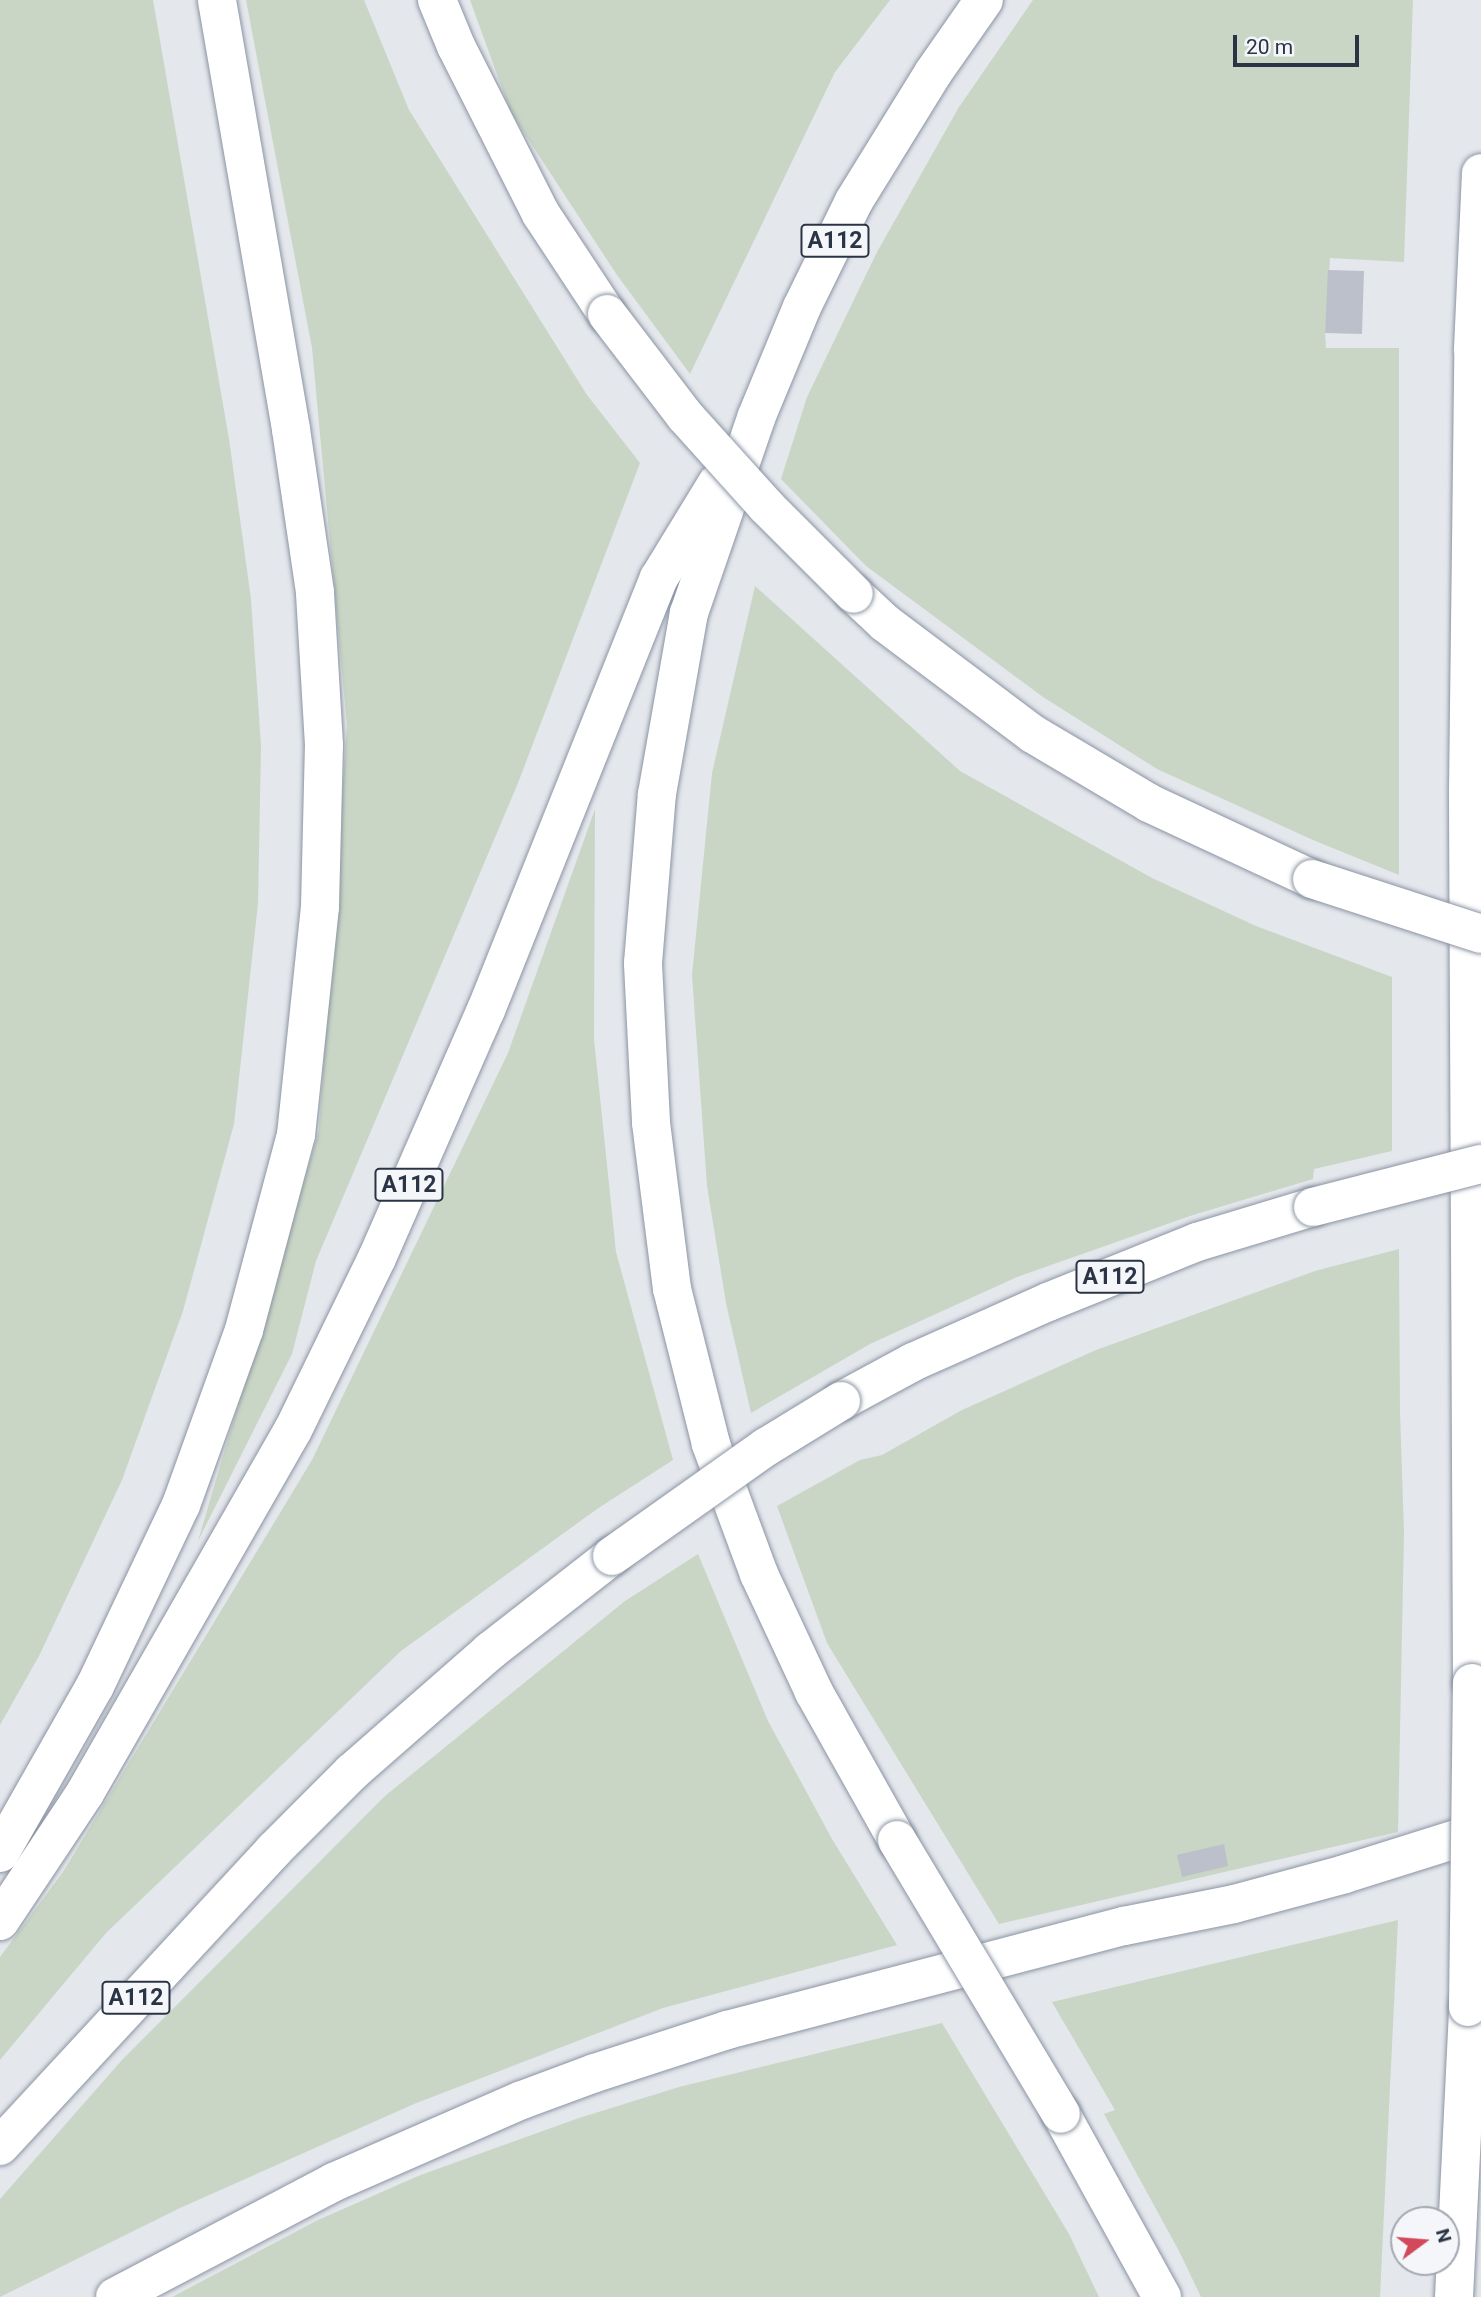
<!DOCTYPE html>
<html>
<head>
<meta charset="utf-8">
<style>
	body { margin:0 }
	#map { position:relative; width:1481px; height:2297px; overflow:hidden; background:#e4e7ec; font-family:Roboto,sans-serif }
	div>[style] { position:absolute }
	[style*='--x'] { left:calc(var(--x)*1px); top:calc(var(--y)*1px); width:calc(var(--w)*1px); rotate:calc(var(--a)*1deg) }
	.green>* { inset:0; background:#c9d6c5 }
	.building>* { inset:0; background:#bbc0ca }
	.roads { filter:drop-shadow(0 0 2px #8b94a3) drop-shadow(0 0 2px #8b94a3) }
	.motorway>* { height:38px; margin:-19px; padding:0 19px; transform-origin:19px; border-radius:19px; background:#fff }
	.bridges { filter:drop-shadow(0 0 2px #8b94a3) drop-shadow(0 0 2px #8b94a3) }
	.motorway-bridge>* { height:38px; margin:-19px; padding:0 19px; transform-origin:19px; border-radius:19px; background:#fff }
	span { translate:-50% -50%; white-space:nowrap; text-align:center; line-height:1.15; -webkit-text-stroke:5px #f4f6f9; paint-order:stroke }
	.shield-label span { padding:2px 5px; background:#f4f6f9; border:2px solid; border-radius:5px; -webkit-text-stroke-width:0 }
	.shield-label { font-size:23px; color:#2b3445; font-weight:700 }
	.north { position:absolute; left:1390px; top:2206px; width:70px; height:70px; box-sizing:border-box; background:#f4f6f9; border:2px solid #a4a8b1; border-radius:50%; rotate:74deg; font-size:19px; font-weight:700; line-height:28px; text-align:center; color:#2b3445 }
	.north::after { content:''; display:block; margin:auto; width:24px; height:32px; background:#d1495b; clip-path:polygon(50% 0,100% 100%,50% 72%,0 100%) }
	.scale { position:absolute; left:1233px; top:35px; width:126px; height:32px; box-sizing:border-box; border:4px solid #2b3445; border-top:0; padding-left:9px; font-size:21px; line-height:24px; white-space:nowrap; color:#2b3445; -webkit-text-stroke:5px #f4f6f9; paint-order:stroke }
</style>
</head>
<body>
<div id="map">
	<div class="green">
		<div style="clip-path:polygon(0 0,153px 0,229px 439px,251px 599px,261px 746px,258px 903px,234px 1124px,183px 1311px,122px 1480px,39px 1656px,0 1725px)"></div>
		<div style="clip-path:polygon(246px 0,364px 0,409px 110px,587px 395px,640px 463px,518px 783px,316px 1261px,292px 1354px,198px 1541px,319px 1130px,347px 725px,312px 348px)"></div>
		<div style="clip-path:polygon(470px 0,890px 0,835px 72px,690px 374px,617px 275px,511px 113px)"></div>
		<div style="clip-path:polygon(1033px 0,1413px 0,1404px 262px,1330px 258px,1325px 333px,1326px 348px,1399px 348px,1399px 875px,1313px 840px,1157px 769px,1043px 697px,866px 566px,781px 479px,807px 397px,877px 252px,959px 107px)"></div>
		<div style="clip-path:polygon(755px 586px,960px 771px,1152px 878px,1256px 926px,1392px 977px,1392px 1151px,1314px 1169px,1313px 1179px,1190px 1216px,1017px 1277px,870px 1344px,751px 1413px,726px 1303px,707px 1186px,692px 975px,712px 773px)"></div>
		<div style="clip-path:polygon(595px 809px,594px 1039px,616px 1252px,673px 1460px,597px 1509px,401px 1651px,106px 1933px,0 2060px,0 1957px,63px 1872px,312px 1460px,508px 1053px)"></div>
		<div style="clip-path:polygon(1399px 1249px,1400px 1412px,1404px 1533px,1398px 1832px,999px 1924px,827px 1643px,777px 1506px,860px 1460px,882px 1455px,962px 1410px,1096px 1350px,1315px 1271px)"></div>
		<div style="clip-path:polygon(698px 1554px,768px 1721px,832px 1839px,897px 1945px,663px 2008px,414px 2104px,180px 2208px,0 2297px,0 2199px,122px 2060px,385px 1796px,625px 1601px)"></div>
		<div style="clip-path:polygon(1398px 1920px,1380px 2297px,1201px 2297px,1179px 2251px,1104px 2114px,1115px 2110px,1052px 2002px)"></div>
		<div style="clip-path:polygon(942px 2023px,1069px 2234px,1099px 2297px,172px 2297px,318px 2220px,418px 2176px,579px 2118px,679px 2087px)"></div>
	</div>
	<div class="building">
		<div style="clip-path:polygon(1328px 270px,1364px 271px,1362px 334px,1325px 333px)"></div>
		<div style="clip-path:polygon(1224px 1844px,1228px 1866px,1182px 1877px,1177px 1855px)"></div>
	</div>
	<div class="roads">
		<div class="motorway">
			<div style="--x:437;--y:0;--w:50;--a:67.6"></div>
			<div style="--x:456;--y:46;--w:188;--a:63.2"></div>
			<div style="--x:541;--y:214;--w:120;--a:56.6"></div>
			<div style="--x:854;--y:594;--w:42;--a:43.1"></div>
			<div style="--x:885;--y:623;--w:185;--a:36.9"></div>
			<div style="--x:1033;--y:734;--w:135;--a:30.7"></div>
			<div style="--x:1149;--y:803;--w:180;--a:25"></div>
			<div style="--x:841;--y:1401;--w:82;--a:-28.4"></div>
			<div style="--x:913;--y:1362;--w:148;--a:-24"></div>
			<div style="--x:1048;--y:1302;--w:161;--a:-21.9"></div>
			<div style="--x:1197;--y:1242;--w:121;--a:-16.8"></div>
			<div style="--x:1472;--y:1683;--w:894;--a:-90.26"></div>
			<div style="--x:1468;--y:789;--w:440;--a:-89.3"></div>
			<div style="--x:1473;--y:349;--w:176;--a:-87.4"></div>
			<div style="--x:897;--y:1840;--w:170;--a:-119.3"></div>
			<div style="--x:814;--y:1692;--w:130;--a:-115"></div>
			<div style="--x:759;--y:1574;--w:139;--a:-110.3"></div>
			<div style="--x:711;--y:1444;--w:160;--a:-104.1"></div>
			<div style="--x:672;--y:1289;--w:168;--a:-97.2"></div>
			<div style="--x:651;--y:1122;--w:159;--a:-92.9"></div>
			<div style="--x:643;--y:963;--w:170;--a:-85.3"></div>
			<div style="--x:657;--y:794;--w:184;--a:-80"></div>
			<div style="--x:689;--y:613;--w:206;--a:-71"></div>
			<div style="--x:756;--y:418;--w:120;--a:-67.5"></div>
			<div style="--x:802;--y:307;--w:118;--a:-63.9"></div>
			<div style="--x:854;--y:201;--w:150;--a:-58.3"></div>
			<div style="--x:933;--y:73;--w:89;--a:-55.1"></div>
			<div style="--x:0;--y:1853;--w:192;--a:-60.4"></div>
			<div style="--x:95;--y:1686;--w:200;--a:-64.6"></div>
			<div style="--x:181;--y:1505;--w:186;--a:-70.2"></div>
			<div style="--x:244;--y:1330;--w:202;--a:-75.1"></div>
			<div style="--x:296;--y:1135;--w:229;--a:-84"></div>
			<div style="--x:320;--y:907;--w:162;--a:-88.6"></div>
			<div style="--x:324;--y:745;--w:153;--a:-93.4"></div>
			<div style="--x:315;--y:592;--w:165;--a:-98.4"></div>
			<div style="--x:291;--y:429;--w:435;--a:-99.8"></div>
			<div style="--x:0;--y:1921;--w:154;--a:-56.4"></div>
			<div style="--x:85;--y:1793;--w:418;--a:-60.2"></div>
			<div style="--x:293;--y:1430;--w:191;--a:-64"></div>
			<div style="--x:377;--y:1258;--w:271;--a:-66.3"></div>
			<div style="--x:486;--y:1010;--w:465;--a:-68.2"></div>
			<div style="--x:659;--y:578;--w:111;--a:-58.6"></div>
			<div style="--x:1061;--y:2114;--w:209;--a:61.1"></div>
			<div style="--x:0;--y:2146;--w:403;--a:-47.2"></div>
			<div style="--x:274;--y:1850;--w:110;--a:-45"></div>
			<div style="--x:352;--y:1772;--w:184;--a:-41.2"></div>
			<div style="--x:490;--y:1651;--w:155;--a:-37.9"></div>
			<div style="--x:115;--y:2297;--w:247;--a:-27.7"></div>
			<div style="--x:334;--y:2182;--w:205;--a:-23.6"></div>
			<div style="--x:522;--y:2100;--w:78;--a:-20.3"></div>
			<div style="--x:595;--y:2073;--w:139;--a:-18"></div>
			<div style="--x:727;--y:2030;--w:410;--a:-14.7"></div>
			<div style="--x:1124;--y:1926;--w:112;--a:-11.3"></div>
			<div style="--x:1234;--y:1904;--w:115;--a:-15.1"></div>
			<div style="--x:1345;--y:1874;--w:143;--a:-17.5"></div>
			<div style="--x:1454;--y:2297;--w:290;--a:-87.2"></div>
		</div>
	</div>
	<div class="bridges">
		<div class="motorway-bridge">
			<div style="--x:607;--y:314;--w:128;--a:52.6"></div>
			<div style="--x:685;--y:416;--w:121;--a:48"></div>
			<div style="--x:766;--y:506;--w:124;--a:45"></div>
			<div style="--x:1312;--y:879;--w:178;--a:18"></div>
			<div style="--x:1313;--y:1207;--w:173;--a:-14.4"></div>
			<div style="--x:612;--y:1556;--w:189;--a:-35.3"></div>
			<div style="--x:766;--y:1447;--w:88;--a:-31.5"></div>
			<div style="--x:897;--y:1840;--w:319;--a:59.1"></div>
			<div style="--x:1468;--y:2007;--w:324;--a:-89.3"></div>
		</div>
	</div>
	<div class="shield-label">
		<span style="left:835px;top:241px">A112</span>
		<span style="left:409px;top:1185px">A112</span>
		<span style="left:1110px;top:1277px">A112</span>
		<span style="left:136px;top:1998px">A112</span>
	</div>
	<div class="north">N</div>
	<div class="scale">20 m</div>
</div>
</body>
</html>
